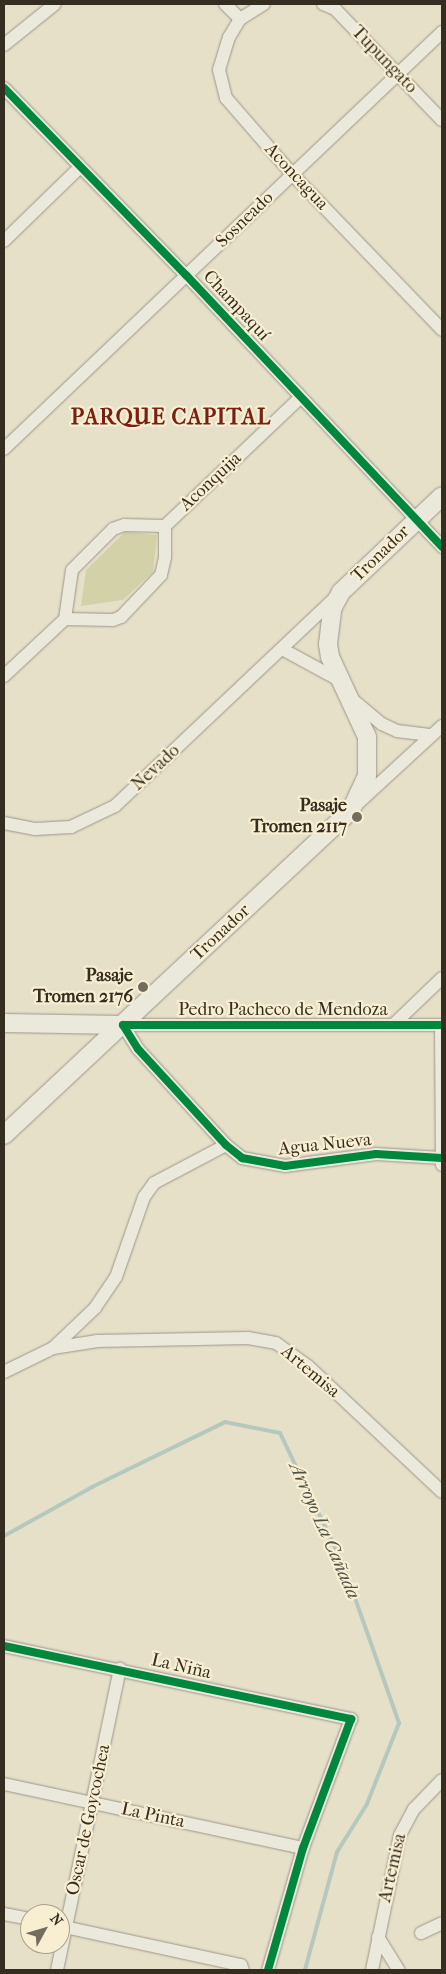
<!DOCTYPE html>
<html>
<head>
<meta charset="utf-8">
<style>
	body { margin:0 }
	#map { position:relative; width:446px; height:1974px; overflow:hidden; background:#e7e0c9; font-family:"IM FELL French Canon",serif }
	div>[style] { position:absolute }
	[style*='--x'] { left:calc(var(--x)*1px); top:calc(var(--y)*1px); width:calc(var(--w)*1px); rotate:calc(var(--a)*1deg) }
	.green>* { inset:0; background:#d2d1a8 }
	.stream>* { height:4px; margin:-2px; padding:0 2px; transform-origin:2px; border-radius:2px; background:#b5c8be }
	.roads { filter:drop-shadow(0 0 1px #9b9688) drop-shadow(0 0 1px #9b9688) }
	.minor>* { height:12px; margin:-6px; padding:0 6px; transform-origin:6px; border-radius:6px; background:#ebe8dc }
	.secondary>* { height:18px; margin:-9px; padding:0 9px; transform-origin:9px; border-radius:9px; background:#ebe8dc }
	.cycleway>* { height:8px; margin:-4px; padding:0 4px; transform-origin:4px; border-radius:4px; background:#00873e }
	.dots>* { width:14px; height:14px; translate:-50% -50%; box-sizing:border-box; border:2px solid #f8efd3; border-radius:50% }
	span { translate:-50% -50%; white-space:nowrap; text-align:center; line-height:1.15; -webkit-text-stroke:4.5px #f8efd3; paint-order:stroke }
	.street-label { font-size:18px; color:#362d21 }
	.poi-label { font-size:18px; color:#362d21; font-weight:700 }
	.right { translate:-100% -50%; text-align:right }
	.water-label { font-size:19px; color:#505147; font-style:italic }
	.district-label { font-size:22px; color:#7a1f14; font-weight:700; letter-spacing:1px }
	.frame { position:absolute; inset:0; border:5px solid #362d21; pointer-events:none }
	.north { position:absolute; left:20px; top:1904px; width:50px; height:50px; box-sizing:border-box; background:#f8efd3; border:1px solid #aaa18c; border-radius:50%; rotate:51deg; font-size:14px; font-weight:700; line-height:20px; text-align:center; color:#362d21 }
	.north::after { content:''; display:block; margin:auto; width:18px; height:22px; background:#746c5c; clip-path:polygon(50% 0,100% 100%,50% 72%,0 100%) }
</style>
</head>
<body>
<div id="map">
	<div class="green">
		<div style="clip-path:polygon(125px 532px,157px 535px,153px 572px,123px 600px,81px 606px,86px 570px)"></div>
	</div>
	<div class="stream">
		<div style="--x:4;--y:1536;--w:101;--a:-29.1"></div>
		<div style="--x:92;--y:1487;--w:148;--a:-26"></div>
		<div style="--x:225;--y:1422;--w:56;--a:11.3"></div>
		<div style="--x:280;--y:1433;--w:145;--a:64.3"></div>
		<div style="--x:343;--y:1564;--w:169;--a:70.6"></div>
		<div style="--x:399;--y:1723;--w:87;--a:111.6"></div>
		<div style="--x:367;--y:1804;--w:57;--a:122"></div>
		<div style="--x:337;--y:1852;--w:122;--a:105.2"></div>
	</div>
	<div class="roads">
		<div class="minor">
			<div style="--x:225;--y:4;--w:21;--a:45"></div>
			<div style="--x:264;--y:4;--w:28;--a:148"></div>
			<div style="--x:240;--y:19;--w:21;--a:121"></div>
			<div style="--x:229;--y:37;--w:34;--a:107"></div>
			<div style="--x:219;--y:70;--w:29;--a:76"></div>
			<div style="--x:226;--y:98;--w:101;--a:49"></div>
			<div style="--x:292;--y:174;--w:216;--a:46.1"></div>
			<div style="--x:323;--y:4;--w:13;--a:23"></div>
			<div style="--x:335;--y:9;--w:154;--a:46.1"></div>
			<div style="--x:4;--y:45;--w:65;--a:-38.8"></div>
			<div style="--x:4;--y:88;--w:261;--a:45.8"></div>
			<div style="--x:186;--y:275;--w:374;--a:46.7"></div>
			<div style="--x:4;--y:241;--w:106;--a:-44.2"></div>
			<div style="--x:4;--y:449;--w:605;--a:-43.59"></div>
			<div style="--x:65;--y:619;--w:48;--a:1.2"></div>
			<div style="--x:113;--y:620;--w:9;--a:-21"></div>
			<div style="--x:121;--y:617;--w:58;--a:-46.4"></div>
			<div style="--x:161;--y:575;--w:18;--a:-77"></div>
			<div style="--x:165;--y:557;--w:31;--a:-90"></div>
			<div style="--x:282;--y:649;--w:67;--a:28.5"></div>
			<div style="--x:4;--y:676;--w:83;--a:-43.1"></div>
			<div style="--x:65;--y:619;--w:49;--a:-81.9"></div>
			<div style="--x:72;--y:570;--w:58;--a:-45"></div>
			<div style="--x:113;--y:529;--w:12;--a:-20"></div>
			<div style="--x:124;--y:525;--w:41;--a:1.4"></div>
			<div style="--x:165;--y:526;--w:187;--a:-43.5"></div>
			<div style="--x:352;--y:699;--w:39;--a:40"></div>
			<div style="--x:382;--y:724;--w:17;--a:25"></div>
			<div style="--x:397;--y:731;--w:35;--a:7"></div>
			<div style="--x:356;--y:805;--w:117;--a:-42.6"></div>
			<div style="--x:4;--y:823;--w:32;--a:11"></div>
			<div style="--x:35;--y:829;--w:36;--a:-3"></div>
			<div style="--x:71;--y:827;--w:49;--a:-25.5"></div>
			<div style="--x:115;--y:806;--w:303;--a:-43.4"></div>
			<div style="--x:393;--y:1025;--w:68;--a:-43.8"></div>
			<div style="--x:441;--y:1025;--w:140;--a:89.6"></div>
			<div style="--x:442;--y:1025;--w:319;--a:180"></div>
			<div style="--x:123;--y:1025;--w:28;--a:58"></div>
			<div style="--x:138;--y:1049;--w:130;--a:47.5"></div>
			<div style="--x:226;--y:1145;--w:21;--a:39"></div>
			<div style="--x:242;--y:1158;--w:44;--a:10.5"></div>
			<div style="--x:285;--y:1166;--w:92;--a:-7.5"></div>
			<div style="--x:376;--y:1154;--w:66;--a:3.5"></div>
			<div style="--x:53;--y:1348;--w:45;--a:-9"></div>
			<div style="--x:97;--y:1341;--w:151;--a:-1.1"></div>
			<div style="--x:248;--y:1338;--w:28;--a:10"></div>
			<div style="--x:276;--y:1343;--w:39;--a:36"></div>
			<div style="--x:308;--y:1366;--w:184;--a:43.2"></div>
			<div style="--x:4;--y:1372;--w:55;--a:-26.1"></div>
			<div style="--x:53;--y:1348;--w:58;--a:-43.6"></div>
			<div style="--x:95;--y:1308;--w:37;--a:-56"></div>
			<div style="--x:116;--y:1277;--w:85;--a:-70.7"></div>
			<div style="--x:144;--y:1197;--w:17;--a:-54"></div>
			<div style="--x:154;--y:1183;--w:81;--a:-27.8"></div>
			<div style="--x:4;--y:1646;--w:355;--a:11.9"></div>
			<div style="--x:351;--y:1719;--w:138;--a:110.4"></div>
			<div style="--x:303;--y:1848;--w:127;--a:106"></div>
			<div style="--x:4;--y:1784;--w:306;--a:12.1"></div>
			<div style="--x:4;--y:1914;--w:26;--a:11"></div>
			<div style="--x:60;--y:1926;--w:185;--a:12.2"></div>
			<div style="--x:241;--y:1965;--w:5;--a:68"></div>
			<div style="--x:421;--y:1933;--w:23;--a:-25"></div>
			<div style="--x:378;--y:1937;--w:39;--a:58"></div>
			<div style="--x:57;--y:1970;--w:308;--a:-78.2"></div>
			<div style="--x:372;--y:1970;--w:138;--a:-78.3"></div>
			<div style="--x:400;--y:1835;--w:30;--a:-62"></div>
			<div style="--x:414;--y:1809;--w:40;--a:-46"></div>
		</div>
		<div class="secondary">
			<div style="--x:4;--y:1023;--w:119;--a:1"></div>
			<div style="--x:4;--y:1135;--w:475;--a:-43.1"></div>
			<div style="--x:351;--y:810;--w:38;--a:-65"></div>
			<div style="--x:367;--y:776;--w:39;--a:-90"></div>
			<div style="--x:367;--y:737;--w:88;--a:-114.8"></div>
			<div style="--x:330;--y:657;--w:13;--a:-99"></div>
			<div style="--x:328;--y:644;--w:35;--a:-83"></div>
			<div style="--x:332;--y:609;--w:19;--a:-62"></div>
			<div style="--x:341;--y:592;--w:139;--a:-43.5"></div>
		</div>
	</div>
	<div class="cycleway">
		<div style="--x:4;--y:88;--w:261;--a:45.8"></div>
		<div style="--x:186;--y:275;--w:374;--a:46.7"></div>
		<div style="--x:442;--y:1025;--w:319;--a:180"></div>
		<div style="--x:123;--y:1025;--w:28;--a:58"></div>
		<div style="--x:138;--y:1049;--w:130;--a:47.5"></div>
		<div style="--x:226;--y:1145;--w:21;--a:39"></div>
		<div style="--x:242;--y:1158;--w:44;--a:10.5"></div>
		<div style="--x:285;--y:1166;--w:92;--a:-7.5"></div>
		<div style="--x:376;--y:1154;--w:66;--a:3.5"></div>
		<div style="--x:4;--y:1646;--w:355;--a:11.9"></div>
		<div style="--x:351;--y:1719;--w:138;--a:110.4"></div>
		<div style="--x:303;--y:1848;--w:127;--a:106"></div>
	</div>
	<div class="dots">
		<div style="left:357px;top:817px;background:#746c5c"></div>
		<div style="left:143px;top:987px;background:#746c5c"></div>
	</div>
	<div class="street-label">
		<span style="left:384px;top:60px;rotate:46deg">Tupungato</span>
		<span style="left:296px;top:177px;rotate:47deg">Aconcagua</span>
		<span style="left:245px;top:220px;rotate:-44deg">Sosneado</span>
		<span style="left:236px;top:306px;rotate:47deg">Champaquí</span>
		<span style="left:211px;top:482px;rotate:-43deg">Aconquija</span>
		<span style="left:381px;top:554px;rotate:-44deg">Tronador</span>
		<span style="left:156px;top:768px;rotate:-43deg">Nevado</span>
		<span style="left:221px;top:933px;rotate:-43deg">Tronador</span>
		<span style="left:283px;top:1010px">Pedro Pacheco de Mendoza</span>
		<span style="left:325px;top:1145px;rotate:-6deg">Agua Nueva</span>
		<span style="left:310px;top:1372px;rotate:40deg">Artemisa</span>
		<span style="left:181px;top:1667px;rotate:13deg">La Niña</span>
		<span style="left:153px;top:1816px;rotate:12deg">La Pinta</span>
		<span style="left:89px;top:1820px;rotate:-78deg">Oscar de Goycochea</span>
		<span style="left:393px;top:1868px;rotate:-77deg">Artemisa</span>
	</div>
	<div class="poi-label">
		<span class="right" style="left:347px;top:817px">Pasaje<br>Tromen 2117</span>
		<span class="right" style="left:133px;top:987px">Pasaje<br>Tromen 2176</span>
	</div>
	<div class="water-label">
		<span style="left:324px;top:1531px;rotate:66deg">Arroyo La Cañada</span>
	</div>
	<div class="district-label">
		<span style="left:171px;top:418px">PARQUE CAPITAL</span>
	</div>
	<div class="frame"></div>
	<div class="north">N</div>
</div>
</body>
</html>
